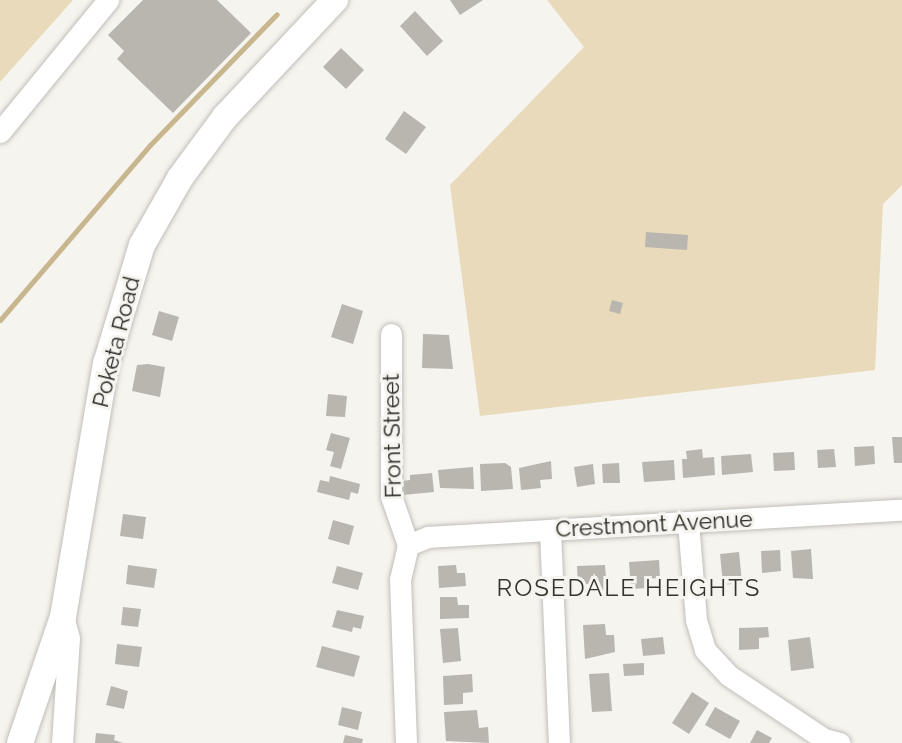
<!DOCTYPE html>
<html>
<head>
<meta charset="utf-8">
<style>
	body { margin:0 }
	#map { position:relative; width:902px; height:743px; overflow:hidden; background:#f6f4ee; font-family:Raleway,sans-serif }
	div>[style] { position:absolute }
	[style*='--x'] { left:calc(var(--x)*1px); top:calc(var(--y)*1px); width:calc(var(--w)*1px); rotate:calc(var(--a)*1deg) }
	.green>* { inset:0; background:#e8daba }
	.stream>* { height:5px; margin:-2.5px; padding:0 2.5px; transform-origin:2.5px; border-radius:2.5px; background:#c8b68e }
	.building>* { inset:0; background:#b9b6b0 }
	.roads { filter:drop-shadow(0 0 2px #c1beb9) drop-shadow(0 0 2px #c1beb9) }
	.minor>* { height:21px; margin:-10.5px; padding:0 10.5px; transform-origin:10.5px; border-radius:10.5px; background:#fff }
	.tertiary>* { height:26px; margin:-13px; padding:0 13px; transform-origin:13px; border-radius:13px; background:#fff }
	span { translate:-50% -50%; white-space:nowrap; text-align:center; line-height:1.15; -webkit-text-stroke:6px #f6f4ee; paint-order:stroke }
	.street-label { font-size:23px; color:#2b2a27 }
	.neighbourhood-label { font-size:24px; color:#35332e; letter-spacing:2px }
</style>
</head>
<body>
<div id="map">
	<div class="green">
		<div style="clip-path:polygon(0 0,73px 0,0 82px)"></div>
		<div style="clip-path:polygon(547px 0,902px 0,902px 185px,883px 204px,875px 370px,480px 416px,450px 185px,584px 47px)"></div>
	</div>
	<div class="stream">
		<div style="--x:0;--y:320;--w:230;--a:-49.4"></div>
		<div style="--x:150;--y:145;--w:182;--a:-45.9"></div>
	</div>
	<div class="building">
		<div style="clip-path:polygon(143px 0,217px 0,251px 33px,173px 113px,117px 59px,124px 51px,108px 35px)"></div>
		<div style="clip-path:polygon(450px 0,483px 0,460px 15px)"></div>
		<div style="clip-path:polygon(415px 11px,443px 41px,427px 56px,400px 26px)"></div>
		<div style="clip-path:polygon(341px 48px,364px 70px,346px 89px,323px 67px)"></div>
		<div style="clip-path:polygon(404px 111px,426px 127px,406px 154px,385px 139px)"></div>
		<div style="clip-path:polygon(646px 232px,688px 235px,687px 250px,645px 247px)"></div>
		<div style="clip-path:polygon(612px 300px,623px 303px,620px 314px,609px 311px)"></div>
		<div style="clip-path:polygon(342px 304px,363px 311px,353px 344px,331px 337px)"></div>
		<div style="clip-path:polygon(159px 311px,179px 317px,172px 341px,152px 335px)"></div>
		<div style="clip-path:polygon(423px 334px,449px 335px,453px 369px,422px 368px)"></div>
		<div style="clip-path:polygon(148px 364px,165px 367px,160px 397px,132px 391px,137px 365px)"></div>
		<div style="clip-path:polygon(328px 394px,347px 396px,345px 417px,326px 416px)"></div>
		<div style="clip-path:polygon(331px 433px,350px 438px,341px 469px,330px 466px,334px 452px,326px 450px)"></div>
		<div style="clip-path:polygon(892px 437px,902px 437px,902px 463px,894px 463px)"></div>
		<div style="clip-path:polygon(874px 446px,875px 464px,855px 466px,854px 447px)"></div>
		<div style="clip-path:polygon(702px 449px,703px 458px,714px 457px,715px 475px,683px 478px,682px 459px,687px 459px,686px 451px)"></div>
		<div style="clip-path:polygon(834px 449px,836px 467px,818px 468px,817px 450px)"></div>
		<div style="clip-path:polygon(794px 452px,795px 470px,774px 471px,773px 453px)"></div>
		<div style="clip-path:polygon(751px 454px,753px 472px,722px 475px,721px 456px)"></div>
		<div style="clip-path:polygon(674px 460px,675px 480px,644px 482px,642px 462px)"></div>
		<div style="clip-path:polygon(551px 461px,552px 479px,540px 480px,541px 488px,521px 490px,519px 468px)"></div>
		<div style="clip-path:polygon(505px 463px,511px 467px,513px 489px,481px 491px,480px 464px)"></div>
		<div style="clip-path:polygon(619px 463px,620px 483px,603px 483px,602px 464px)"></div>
		<div style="clip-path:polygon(593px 464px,595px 484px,577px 487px,574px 467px)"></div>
		<div style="clip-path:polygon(473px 467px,474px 489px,440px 488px,438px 470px)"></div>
		<div style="clip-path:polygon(432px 473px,434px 492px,403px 495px,402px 481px,410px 480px,410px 475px)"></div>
		<div style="clip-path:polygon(330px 476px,360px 484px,358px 494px,351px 492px,349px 500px,317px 492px,320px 480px,329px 482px)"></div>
		<div style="clip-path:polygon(123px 514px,146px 517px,143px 539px,120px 536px)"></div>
		<div style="clip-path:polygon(333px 520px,354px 526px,349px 545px,328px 539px)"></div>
		<div style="clip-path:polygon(811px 549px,813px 579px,793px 578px,791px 551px)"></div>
		<div style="clip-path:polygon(780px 550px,781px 571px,762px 573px,761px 551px)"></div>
		<div style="clip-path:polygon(739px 552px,742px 583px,723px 585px,720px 554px)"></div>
		<div style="clip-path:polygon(659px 560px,660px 578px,646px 579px,647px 588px,631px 589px,629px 562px)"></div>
		<div style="clip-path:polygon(128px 565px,157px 569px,154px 588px,126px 584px)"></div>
		<div style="clip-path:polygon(456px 565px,457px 573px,465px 573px,466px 586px,439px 588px,438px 566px)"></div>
		<div style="clip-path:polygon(605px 565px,607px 590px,590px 591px,589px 584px,578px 585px,577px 566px)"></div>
		<div style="clip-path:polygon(337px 566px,363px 573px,358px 590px,332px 583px)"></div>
		<div style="clip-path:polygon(440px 597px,457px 597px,458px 605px,469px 605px,469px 618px,440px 619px)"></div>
		<div style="clip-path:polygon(123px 607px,141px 609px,138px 627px,121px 625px)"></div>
		<div style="clip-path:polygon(337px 610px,364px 616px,361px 629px,353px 627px,352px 632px,332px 627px)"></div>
		<div style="clip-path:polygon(605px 624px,606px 635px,614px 635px,615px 652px,585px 659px,583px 625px)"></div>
		<div style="clip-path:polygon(768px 627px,769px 637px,759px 638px,759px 649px,739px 650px,739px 628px)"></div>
		<div style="clip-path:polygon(458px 628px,461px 661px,443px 663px,440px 629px)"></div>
		<div style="clip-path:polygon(663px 637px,665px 654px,643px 656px,641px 639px)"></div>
		<div style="clip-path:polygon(810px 637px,814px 668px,791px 671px,788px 640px)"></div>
		<div style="clip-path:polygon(117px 644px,142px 647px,139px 667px,115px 664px)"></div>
		<div style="clip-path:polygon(322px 646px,360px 656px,354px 677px,316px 667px)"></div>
		<div style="clip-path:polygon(644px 663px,644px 675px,624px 676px,623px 664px)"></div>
		<div style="clip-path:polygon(609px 673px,612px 711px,592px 712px,589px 674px)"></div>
		<div style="clip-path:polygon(472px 674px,473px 692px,463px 693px,463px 704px,444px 705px,443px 676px)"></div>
		<div style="clip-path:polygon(111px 686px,128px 691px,124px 709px,106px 705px)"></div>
		<div style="clip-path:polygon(692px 692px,709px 703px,689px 734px,672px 723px)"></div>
		<div style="clip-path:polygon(342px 707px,362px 712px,358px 730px,338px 725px)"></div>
		<div style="clip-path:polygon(715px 707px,740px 721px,730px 739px,705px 725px)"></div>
		<div style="clip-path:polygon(477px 710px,479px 728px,488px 727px,489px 743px,446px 741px,444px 712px)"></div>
		<div style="clip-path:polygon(757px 730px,772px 738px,769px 743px,750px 743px)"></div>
		<div style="clip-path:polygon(96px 733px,115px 735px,114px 740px,123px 743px,95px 743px)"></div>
		<div style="clip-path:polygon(345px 735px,363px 739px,362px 743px,343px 743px)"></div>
	</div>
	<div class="roads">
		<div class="minor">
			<div style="--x:0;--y:132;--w:171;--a:-50.7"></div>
			<div style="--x:391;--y:334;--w:162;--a:90"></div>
			<div style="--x:391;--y:496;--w:52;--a:70.9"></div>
			<div style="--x:408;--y:545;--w:35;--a:103"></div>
			<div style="--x:400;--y:579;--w:164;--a:87.9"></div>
			<div style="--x:688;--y:522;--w:98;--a:85.3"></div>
			<div style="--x:696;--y:620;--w:31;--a:73"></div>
			<div style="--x:705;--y:650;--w:34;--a:47"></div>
			<div style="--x:728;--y:675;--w:115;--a:33.7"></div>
			<div style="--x:824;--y:739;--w:16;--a:14"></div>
			<div style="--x:550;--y:530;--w:213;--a:87.6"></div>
			<div style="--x:408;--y:545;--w:22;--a:-22"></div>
			<div style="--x:428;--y:537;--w:475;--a:-3.3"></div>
			<div style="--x:62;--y:743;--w:105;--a:-86.2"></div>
			<div style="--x:69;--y:638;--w:22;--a:-106"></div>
		</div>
		<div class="tertiary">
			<div style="--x:20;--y:743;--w:133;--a:-71.2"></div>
			<div style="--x:63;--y:617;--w:257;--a:-80.4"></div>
			<div style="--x:106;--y:364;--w:124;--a:-73.2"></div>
			<div style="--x:142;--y:245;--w:77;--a:-60.4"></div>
			<div style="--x:180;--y:178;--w:76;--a:-53.6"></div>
			<div style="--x:225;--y:117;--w:161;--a:-46.8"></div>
		</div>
	</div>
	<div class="street-label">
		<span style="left:116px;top:342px;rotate:-76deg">Poketa Road</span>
		<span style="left:392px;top:436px;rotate:-91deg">Front Street</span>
		<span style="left:654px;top:524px;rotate:-3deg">Crestmont Avenue</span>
	</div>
	<div class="neighbourhood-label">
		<span style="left:629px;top:588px">ROSEDALE HEIGHTS</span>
	</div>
</div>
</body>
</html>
